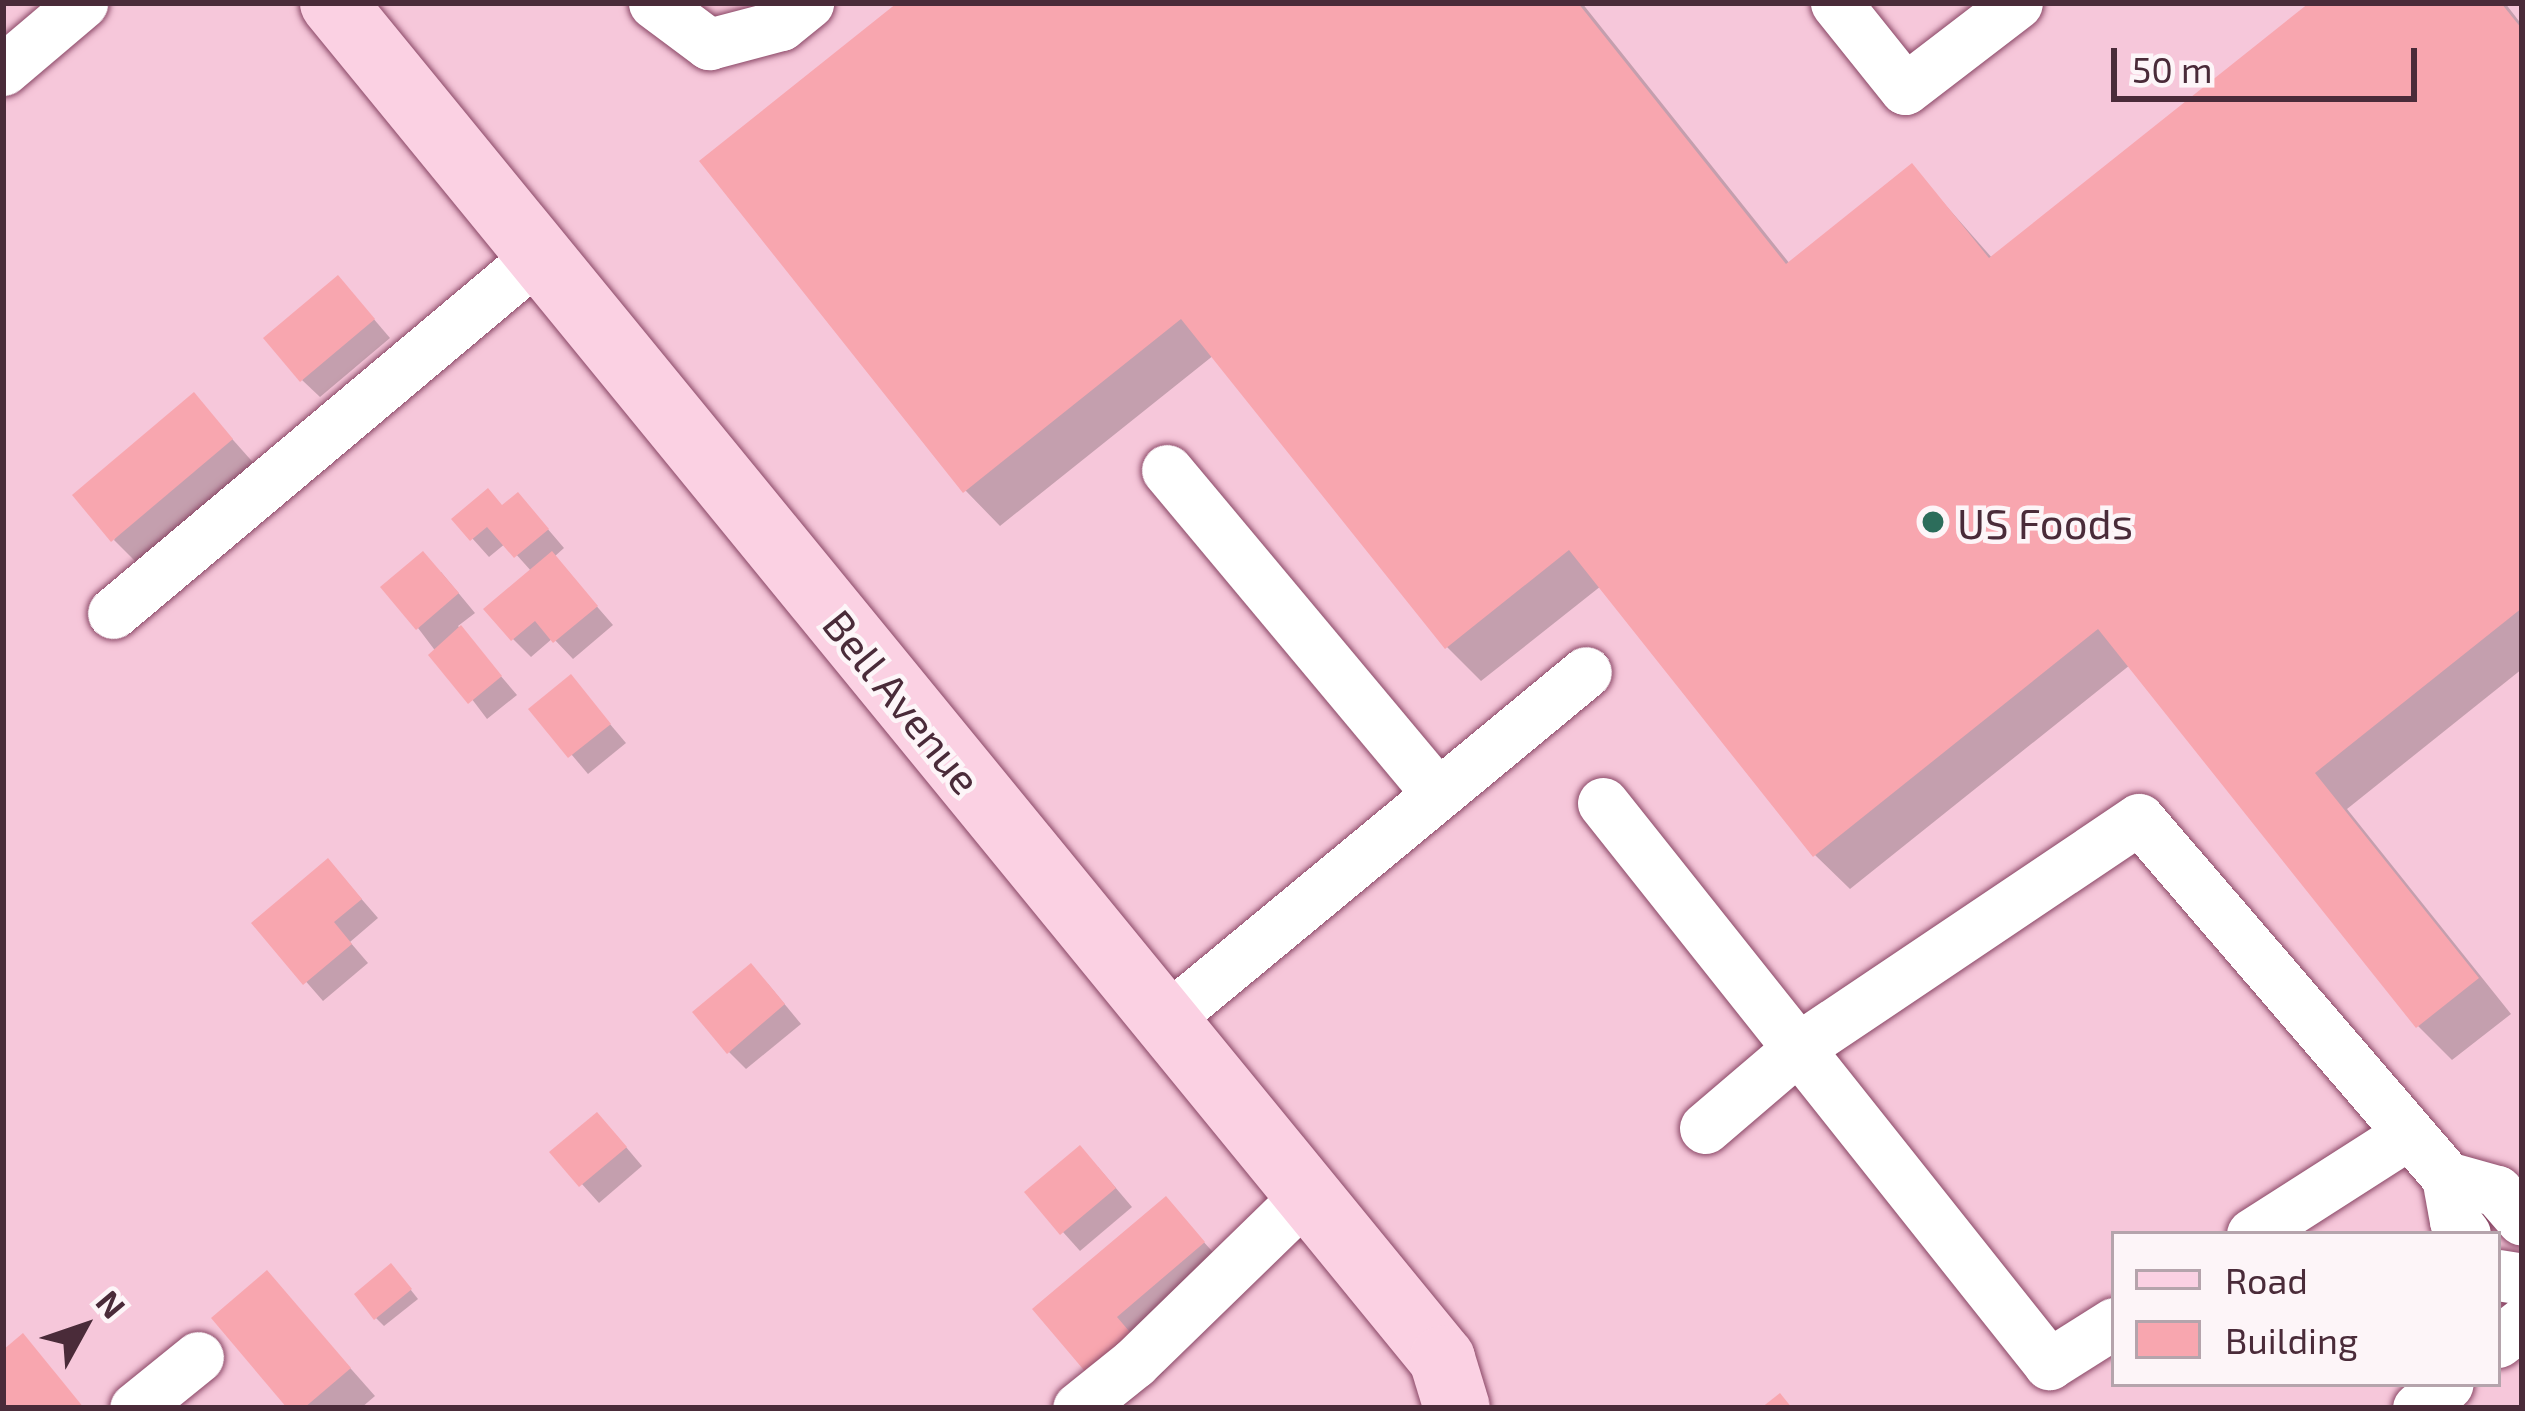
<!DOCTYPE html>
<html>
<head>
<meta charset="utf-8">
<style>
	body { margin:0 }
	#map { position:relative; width:2525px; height:1411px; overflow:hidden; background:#f6c7da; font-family:"Exo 2",sans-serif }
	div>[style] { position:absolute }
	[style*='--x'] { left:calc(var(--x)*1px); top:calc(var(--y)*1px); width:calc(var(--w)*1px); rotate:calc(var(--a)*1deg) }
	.shadow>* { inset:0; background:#0003 }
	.building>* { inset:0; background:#f8a6af }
	.roads { filter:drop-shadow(0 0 3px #894665) drop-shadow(0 0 3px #894665) }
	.minor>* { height:51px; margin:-25.5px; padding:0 25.5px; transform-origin:25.5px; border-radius:25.5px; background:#fff }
	.major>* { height:66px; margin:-33px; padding:0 33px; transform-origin:33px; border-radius:33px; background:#fbd1e3 }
	.dots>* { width:33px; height:33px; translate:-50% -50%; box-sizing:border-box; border:6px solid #fdf5f8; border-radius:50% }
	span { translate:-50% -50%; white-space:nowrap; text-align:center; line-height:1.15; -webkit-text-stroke:9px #fdf5f8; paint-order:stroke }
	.poi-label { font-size:42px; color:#4a2b39 }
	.left { translate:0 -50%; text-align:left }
	.street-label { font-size:42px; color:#4a2b39 }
	.frame { position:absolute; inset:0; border:6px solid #4a2b39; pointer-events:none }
	.legend { position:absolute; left:2111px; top:1231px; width:390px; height:156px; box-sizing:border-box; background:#fdf5f8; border:3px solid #b5a4ac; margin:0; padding:15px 21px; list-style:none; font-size:36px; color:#4a2b39 }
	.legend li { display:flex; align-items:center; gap:24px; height:60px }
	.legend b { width:60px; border:3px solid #b5a4ac }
	.north { position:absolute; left:24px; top:1267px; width:120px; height:120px; -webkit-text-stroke:9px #fdf5f8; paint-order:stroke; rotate:50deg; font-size:33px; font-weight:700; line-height:48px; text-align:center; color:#4a2b39 }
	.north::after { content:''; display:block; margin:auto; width:42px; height:54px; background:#4a2b39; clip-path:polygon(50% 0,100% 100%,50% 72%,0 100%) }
	.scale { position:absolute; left:2111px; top:48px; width:306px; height:54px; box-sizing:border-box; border:6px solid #4a2b39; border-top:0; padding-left:15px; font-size:36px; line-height:42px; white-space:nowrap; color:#4a2b39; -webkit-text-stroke:9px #fdf5f8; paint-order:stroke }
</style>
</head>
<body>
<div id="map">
	<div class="shadow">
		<div style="clip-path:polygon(901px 3px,1582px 3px,1790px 264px,1912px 167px,1993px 259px,2314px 3px,2505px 3px,2522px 25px,2522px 669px,2347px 809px,2511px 1014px,2452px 1060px,2418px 1026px,2130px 665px,1850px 889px,1815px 855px,1601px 586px,1481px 681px,1447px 647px,1214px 355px,1000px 526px,966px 491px,703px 161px)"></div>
		<div style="clip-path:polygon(355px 297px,390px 338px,320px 397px,302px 380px)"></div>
		<div style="clip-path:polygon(194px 396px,257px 467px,140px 566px,114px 540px)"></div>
		<div style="clip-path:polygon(504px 508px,535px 514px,564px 548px,554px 557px,613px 625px,573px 659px,553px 638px,531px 657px,513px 639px,532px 572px,506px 543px,489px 557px,455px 519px)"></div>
		<div style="clip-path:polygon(441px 572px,475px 613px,458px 626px,517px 695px,487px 719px,418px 628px)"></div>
		<div style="clip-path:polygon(571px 678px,626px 743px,588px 774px,533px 709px)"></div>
		<div style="clip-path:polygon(345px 880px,378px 918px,350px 942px,368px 963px,323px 1001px,255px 923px)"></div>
		<div style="clip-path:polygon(768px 984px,801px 1024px,746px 1069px,729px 1052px)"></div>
		<div style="clip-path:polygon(615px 1134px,642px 1166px,599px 1203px,554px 1153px)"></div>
		<div style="clip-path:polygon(1098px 1167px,1132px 1207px,1080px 1251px,1028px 1193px)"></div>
		<div style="clip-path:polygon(1166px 1200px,1229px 1270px,1141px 1345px,1164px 1372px,1122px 1407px,1036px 1309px)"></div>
		<div style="clip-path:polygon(267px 1274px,375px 1396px,361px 1408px,291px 1408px)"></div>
		<div style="clip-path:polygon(399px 1275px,418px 1299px,384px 1326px,376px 1318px)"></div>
	</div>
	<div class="building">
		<div style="clip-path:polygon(897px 3px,1578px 3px,1786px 264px,1912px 163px,1989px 258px,2309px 3px,2501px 3px,2522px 29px,2522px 608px,2315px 773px,2479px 978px,2416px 1028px,2098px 629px,1813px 857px,1569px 550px,1445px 649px,1181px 319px,963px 493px,699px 161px)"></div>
		<div style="clip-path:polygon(338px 275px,375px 319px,300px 382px,263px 338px)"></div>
		<div style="clip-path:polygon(194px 392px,233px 439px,111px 542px,72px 495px)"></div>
		<div style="clip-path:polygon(488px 488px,502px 505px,518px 492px,549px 529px,514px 558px,487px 527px,470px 541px,451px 519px)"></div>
		<div style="clip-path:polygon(423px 551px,459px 593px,416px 630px,380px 587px)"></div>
		<div style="clip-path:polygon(552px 551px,598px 606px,553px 643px,535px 621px,511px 641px,483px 609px)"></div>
		<div style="clip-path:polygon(461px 625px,502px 676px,468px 704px,428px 655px)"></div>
		<div style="clip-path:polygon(571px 674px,611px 724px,568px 758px,528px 709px)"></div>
		<div style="clip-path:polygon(328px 858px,362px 899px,334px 922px,352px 944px,303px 985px,251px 923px)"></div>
		<div style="clip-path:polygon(751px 963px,785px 1004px,727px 1054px,692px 1012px)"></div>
		<div style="clip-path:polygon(597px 1112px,627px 1147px,579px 1187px,549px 1152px)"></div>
		<div style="clip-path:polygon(1080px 1145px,1116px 1188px,1060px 1235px,1024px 1192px)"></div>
		<div style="clip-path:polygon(1166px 1196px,1205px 1242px,1117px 1317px,1140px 1344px,1094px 1382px,1032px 1309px)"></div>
		<div style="clip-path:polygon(391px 1263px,412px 1289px,374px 1320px,354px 1294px)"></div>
		<div style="clip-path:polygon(267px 1270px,351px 1368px,304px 1408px,287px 1408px,211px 1318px)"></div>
		<div style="clip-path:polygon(23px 1333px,84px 1408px,3px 1408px,3px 1350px)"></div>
		<div style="clip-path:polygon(1780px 1393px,1792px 1408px,1761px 1408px)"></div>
	</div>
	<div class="roads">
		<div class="minor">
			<div style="--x:654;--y:3;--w:69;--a:36.7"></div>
			<div style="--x:709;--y:44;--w:74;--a:-14.8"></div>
			<div style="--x:781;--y:25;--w:35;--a:-39"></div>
			<div style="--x:1836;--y:3;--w:110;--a:51.3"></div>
			<div style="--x:1905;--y:89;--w:141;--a:-37.5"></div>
			<div style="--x:3;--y:70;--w:104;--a:-40.3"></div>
			<div style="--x:1167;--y:470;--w:421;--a:50.1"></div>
			<div style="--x:113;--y:613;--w:555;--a:-40.03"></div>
			<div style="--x:1603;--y:803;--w:717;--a:51.51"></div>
			<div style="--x:2049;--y:1364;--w:77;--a:-32.2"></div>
			<div style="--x:1165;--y:1020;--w:546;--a:-39.58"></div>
			<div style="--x:1705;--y:1128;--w:126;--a:-40.5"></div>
			<div style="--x:1801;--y:1046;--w:407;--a:-33.9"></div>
			<div style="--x:2139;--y:819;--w:472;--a:49.3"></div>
			<div style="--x:2447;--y:1177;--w:52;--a:15.6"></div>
			<div style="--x:2497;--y:1191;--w:38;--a:49"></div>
			<div style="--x:2447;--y:1177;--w:45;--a:79.7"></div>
			<div style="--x:2455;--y:1221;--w:16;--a:52"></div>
			<div style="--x:2252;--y:1234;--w:184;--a:-32.6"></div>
			<div style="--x:2498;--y:1275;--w:24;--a:9"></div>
			<div style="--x:2498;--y:1342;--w:31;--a:-38"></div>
			<div style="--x:135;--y:1408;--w:81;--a:-39"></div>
			<div style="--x:1078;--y:1408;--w:72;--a:-38.8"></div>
			<div style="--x:1134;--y:1363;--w:243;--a:-44.2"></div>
			<div style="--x:2418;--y:1408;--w:38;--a:-39"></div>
		</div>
		<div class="major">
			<div style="--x:333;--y:3;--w:1752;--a:50.72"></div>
			<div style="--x:1442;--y:1359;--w:51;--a:73"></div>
		</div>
	</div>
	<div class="dots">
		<div style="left:1933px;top:522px;background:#2c6d5b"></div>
	</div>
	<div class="poi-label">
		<span class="left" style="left:1957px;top:522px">US Foods</span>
	</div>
	<div class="street-label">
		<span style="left:903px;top:701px;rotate:51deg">Bell Avenue</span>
	</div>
	<div class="frame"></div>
	<ul class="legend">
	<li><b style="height:15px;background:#fbd1e3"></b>Road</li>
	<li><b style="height:33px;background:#f8a6af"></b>Building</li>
	</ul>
	<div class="north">N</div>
	<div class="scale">50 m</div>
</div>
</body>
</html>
